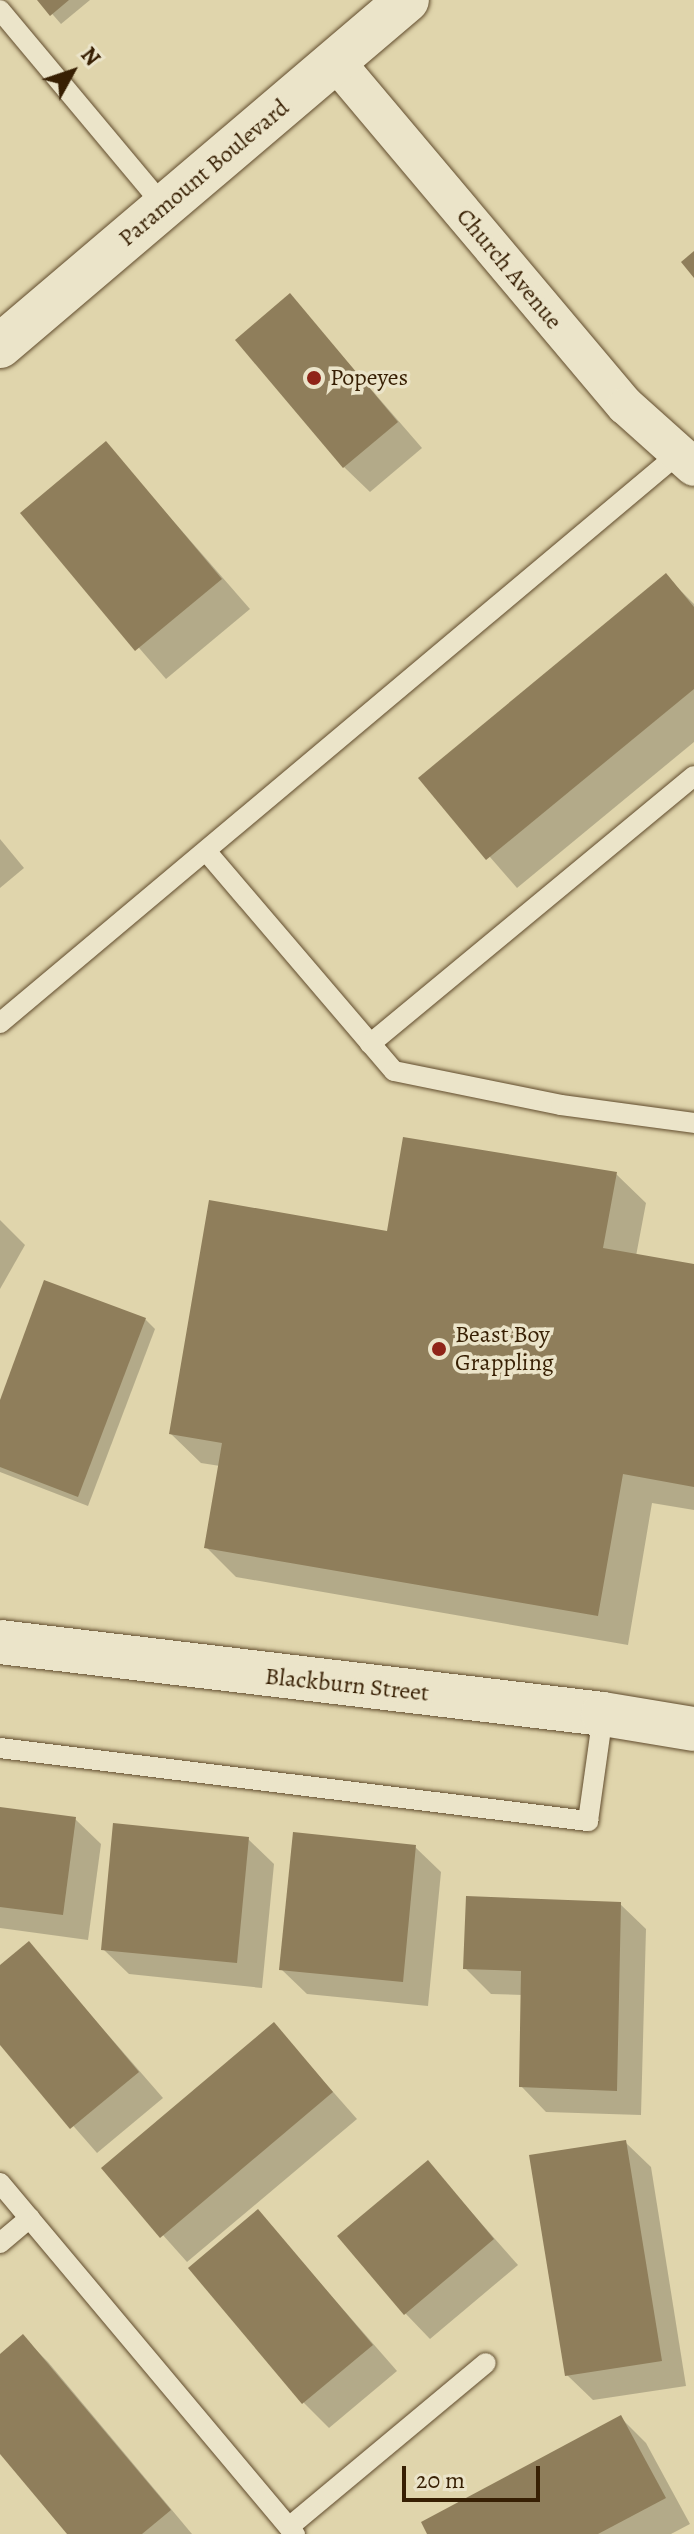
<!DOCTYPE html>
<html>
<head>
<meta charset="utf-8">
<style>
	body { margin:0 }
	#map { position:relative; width:694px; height:2534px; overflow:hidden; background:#e0d5ac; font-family:Alegreya,serif }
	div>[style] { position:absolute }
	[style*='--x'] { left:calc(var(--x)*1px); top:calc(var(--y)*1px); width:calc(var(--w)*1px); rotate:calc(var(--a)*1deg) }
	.shadow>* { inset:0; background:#0003 }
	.building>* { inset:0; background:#8f7e5b }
	.roads { filter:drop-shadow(0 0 2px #614c2d) drop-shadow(0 0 2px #614c2d) }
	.service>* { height:20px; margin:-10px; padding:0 10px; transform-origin:10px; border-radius:10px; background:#ebe4c9 }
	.minor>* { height:38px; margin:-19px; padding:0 19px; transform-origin:19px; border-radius:19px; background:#ebe4c9 }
	.tertiary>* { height:44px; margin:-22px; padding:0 22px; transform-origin:22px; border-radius:22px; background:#ebe4c9 }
	.secondary>* { height:44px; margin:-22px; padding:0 22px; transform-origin:22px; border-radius:22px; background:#ebe4c9 }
	.dots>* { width:22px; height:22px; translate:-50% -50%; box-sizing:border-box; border:4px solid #ebe4c9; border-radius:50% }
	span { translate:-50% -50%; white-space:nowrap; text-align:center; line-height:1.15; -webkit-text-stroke:7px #ebe4c9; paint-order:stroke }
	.street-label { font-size:24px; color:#371f03 }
	.poi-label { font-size:24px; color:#371f03 }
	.left { translate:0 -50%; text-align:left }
	.north { position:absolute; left:32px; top:32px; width:80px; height:80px; -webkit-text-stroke:6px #ebe4c9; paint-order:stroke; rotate:50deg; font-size:22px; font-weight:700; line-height:32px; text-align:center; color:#371f03 }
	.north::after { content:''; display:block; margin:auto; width:28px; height:36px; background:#371f03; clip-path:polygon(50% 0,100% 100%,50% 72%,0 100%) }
	.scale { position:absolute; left:402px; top:2466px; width:138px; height:36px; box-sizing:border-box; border:4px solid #371f03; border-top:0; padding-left:10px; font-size:24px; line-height:28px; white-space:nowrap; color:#371f03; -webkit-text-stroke:6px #ebe4c9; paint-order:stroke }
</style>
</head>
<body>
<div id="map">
	<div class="shadow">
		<div style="clip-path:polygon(40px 0,90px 0,61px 24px)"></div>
		<div style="clip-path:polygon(290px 296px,422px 448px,370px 492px,344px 467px)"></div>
		<div style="clip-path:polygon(106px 444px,250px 609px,166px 679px,23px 514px)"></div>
		<div style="clip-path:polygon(666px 576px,694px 604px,694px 742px,517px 888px,421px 778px)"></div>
		<div style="clip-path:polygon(0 839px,24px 868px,0 888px)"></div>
		<div style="clip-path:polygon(616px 1174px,646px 1203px,636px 1256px,694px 1266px,694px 1510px,652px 1503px,628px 1645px,236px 1577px,206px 1547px,220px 1466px,201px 1463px,171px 1434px,389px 1233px)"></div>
		<div style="clip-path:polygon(0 1220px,25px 1245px,0 1289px)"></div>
		<div style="clip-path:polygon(145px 1319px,155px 1329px,88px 1506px,0 1472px,0 1406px)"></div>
		<div style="clip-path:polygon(0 1809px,75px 1819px,101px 1844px,88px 1940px,0 1928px)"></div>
		<div style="clip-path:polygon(248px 1839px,274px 1864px,262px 1988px,129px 1974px,103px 1949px)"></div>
		<div style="clip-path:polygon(415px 1847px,441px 1872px,428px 2006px,307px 1994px,281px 1969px)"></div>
		<div style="clip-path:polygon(620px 1904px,646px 1929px,641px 2115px,546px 2112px,521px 2086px,523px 1995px,491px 1994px,465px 1968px)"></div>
		<div style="clip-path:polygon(29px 1944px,163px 2098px,97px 2153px,0 2042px,0 1968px)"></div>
		<div style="clip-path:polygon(274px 2025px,357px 2119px,187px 2262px,104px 2169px)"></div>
		<div style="clip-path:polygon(625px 2142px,651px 2167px,686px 2386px,593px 2400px,567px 2375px)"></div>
		<div style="clip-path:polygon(428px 2163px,518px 2265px,430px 2339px,405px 2313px)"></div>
		<div style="clip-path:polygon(258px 2212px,397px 2371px,329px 2428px,304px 2403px)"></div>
		<div style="clip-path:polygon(23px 2337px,48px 2362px,192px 2534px,70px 2534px,0 2451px,0 2356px)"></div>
		<div style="clip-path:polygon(621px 2418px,646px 2443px,690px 2524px,671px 2534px,430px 2534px)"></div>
	</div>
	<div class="building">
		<div style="clip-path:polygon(37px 0,69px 0,50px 16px)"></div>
		<div style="clip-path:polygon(694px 251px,694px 278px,681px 262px)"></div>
		<div style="clip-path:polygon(290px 293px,398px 422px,343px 468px,235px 340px)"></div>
		<div style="clip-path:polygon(106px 441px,222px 579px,135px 651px,20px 513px)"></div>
		<div style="clip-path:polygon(666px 573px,694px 607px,694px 689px,486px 860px,418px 778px)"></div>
		<div style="clip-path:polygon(403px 1137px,617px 1172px,603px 1248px,694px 1264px,694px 1487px,623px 1474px,598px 1616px,204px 1548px,222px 1443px,169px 1434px,209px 1200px,387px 1231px)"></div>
		<div style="clip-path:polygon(44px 1280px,146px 1318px,78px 1497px,0 1467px,0 1400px)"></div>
		<div style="clip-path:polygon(0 1807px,76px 1817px,63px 1915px,0 1907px)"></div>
		<div style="clip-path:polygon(113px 1823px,249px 1837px,237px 1963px,101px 1950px)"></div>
		<div style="clip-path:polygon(293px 1832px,416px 1845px,403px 1982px,279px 1970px)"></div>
		<div style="clip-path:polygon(466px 1896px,621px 1902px,617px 2091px,519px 2087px,521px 1971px,463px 1969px)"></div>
		<div style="clip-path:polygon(29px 1941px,139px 2072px,70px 2129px,0 2045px,0 1965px)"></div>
		<div style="clip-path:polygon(274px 2022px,333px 2092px,160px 2238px,101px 2168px)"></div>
		<div style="clip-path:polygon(626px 2140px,662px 2361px,565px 2376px,529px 2155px)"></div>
		<div style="clip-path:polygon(428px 2160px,494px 2239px,404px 2315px,337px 2236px)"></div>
		<div style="clip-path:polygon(258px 2209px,373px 2345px,302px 2404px,188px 2268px)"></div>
		<div style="clip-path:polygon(23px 2334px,171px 2510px,142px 2534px,67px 2534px,0 2454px,0 2354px)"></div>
		<div style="clip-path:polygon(621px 2415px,666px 2498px,598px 2534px,427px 2534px,421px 2522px)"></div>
	</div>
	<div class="roads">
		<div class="service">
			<div style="--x:0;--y:10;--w:256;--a:50.1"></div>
			<div style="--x:206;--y:851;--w:289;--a:49.5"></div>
			<div style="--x:394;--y:1071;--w:170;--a:11.5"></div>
			<div style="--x:561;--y:1105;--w:134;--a:7.7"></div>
			<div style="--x:0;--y:1023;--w:885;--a:-40"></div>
			<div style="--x:370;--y:1044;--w:420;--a:-39.6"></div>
			<div style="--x:0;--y:1748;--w:593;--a:7.08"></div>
			<div style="--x:588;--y:1821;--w:108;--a:-82"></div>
			<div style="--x:0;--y:2183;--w:459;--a:50"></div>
			<div style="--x:0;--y:2243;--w:39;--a:-40"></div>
			<div style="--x:289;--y:2527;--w:256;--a:-39.8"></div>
		</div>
		<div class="minor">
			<div style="--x:335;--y:61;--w:451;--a:49.9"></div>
			<div style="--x:626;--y:406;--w:91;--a:41.9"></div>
		</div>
		<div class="tertiary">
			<div style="--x:0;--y:1642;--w:607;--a:6.81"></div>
			<div style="--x:603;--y:1714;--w:92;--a:9.4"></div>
		</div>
		<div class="secondary">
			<div style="--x:0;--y:346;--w:534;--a:-40.37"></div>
		</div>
	</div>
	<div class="dots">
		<div style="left:314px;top:378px;background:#8f2418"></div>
		<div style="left:439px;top:1349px;background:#8f2418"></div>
	</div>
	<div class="street-label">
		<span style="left:204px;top:173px;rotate:-40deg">Paramount Boulevard</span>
		<span style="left:509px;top:269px;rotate:50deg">Church Avenue</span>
		<span style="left:347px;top:1685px;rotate:6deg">Blackburn Street</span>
	</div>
	<div class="poi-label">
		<span class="left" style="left:330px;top:378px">Popeyes</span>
		<span class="left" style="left:455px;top:1349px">Beast Boy<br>Grappling</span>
	</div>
	<div class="north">N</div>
	<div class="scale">20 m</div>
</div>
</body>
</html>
